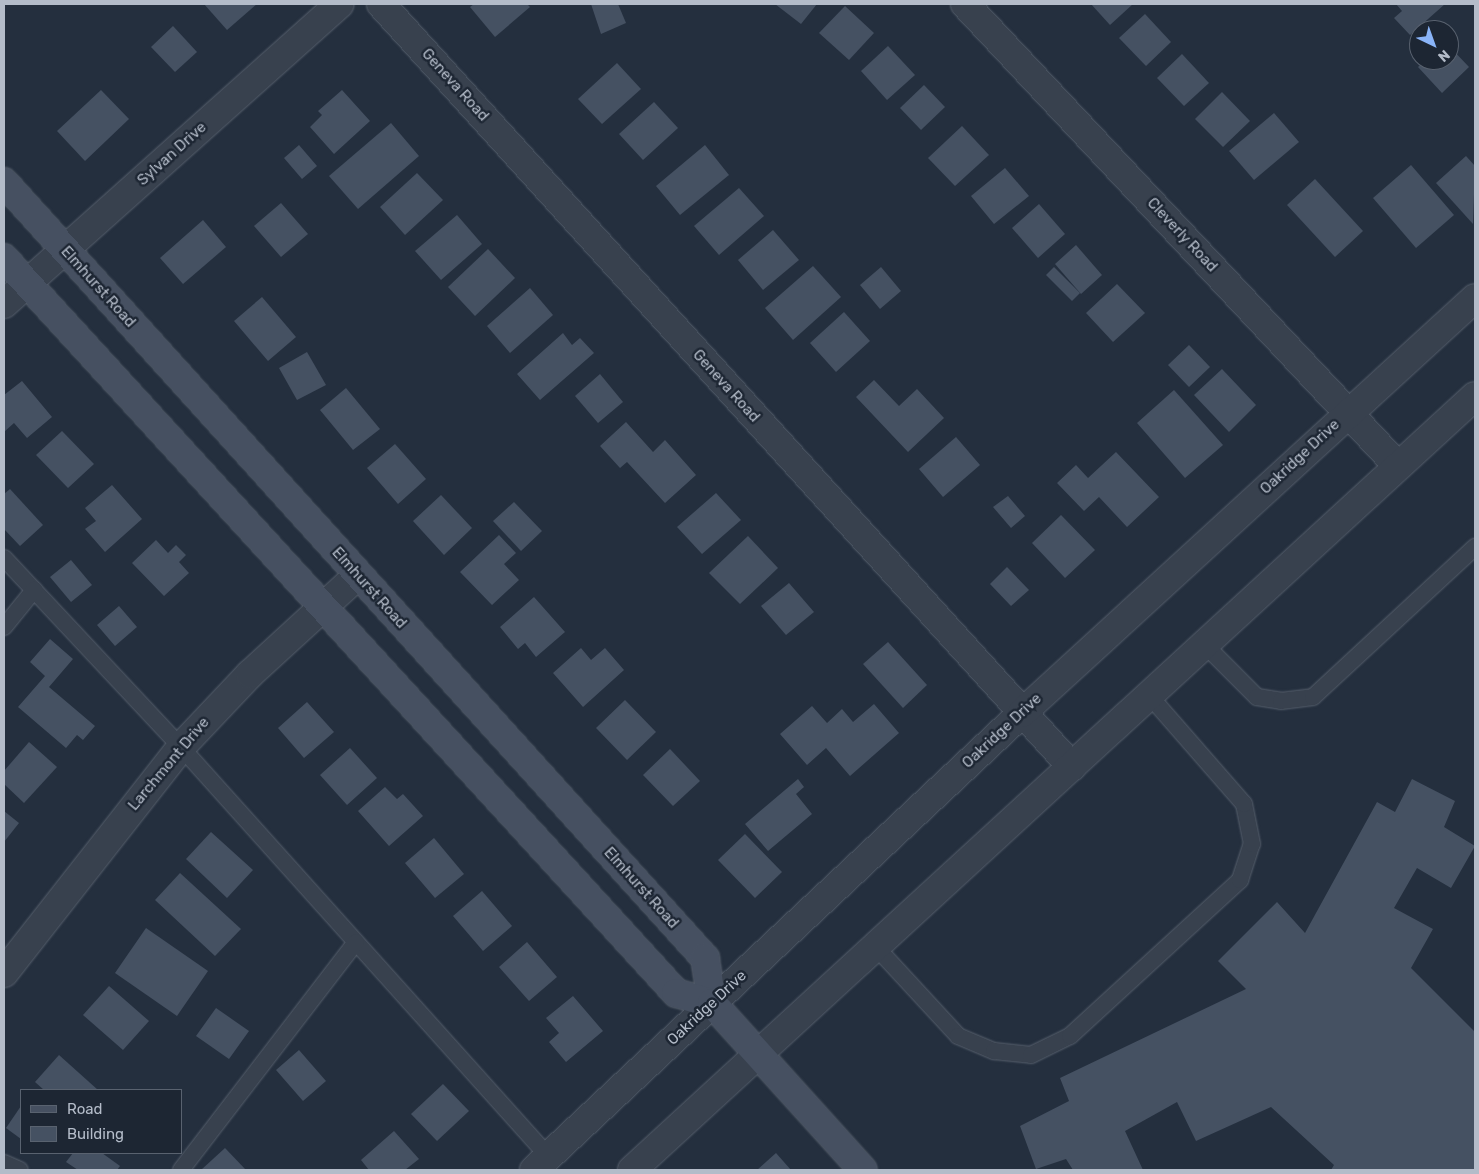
<!DOCTYPE html>
<html>
<head>
<meta charset="utf-8">
<style>
	body { margin:0 }
	#map { position:relative; width:1479px; height:1174px; overflow:hidden; background:#242f3e; font-family:Rubik,sans-serif }
	div>[style] { position:absolute }
	[style*='--x'] { left:calc(var(--x)*1px); top:calc(var(--y)*1px); width:calc(var(--w)*1px); rotate:calc(var(--a)*1deg) }
	.building>* { inset:0; background:#455162 }
	.roads { filter:drop-shadow(0 0 1px #565f6c) drop-shadow(0 0 1px #565f6c) }
	.lane>* { height:16px; margin:-8px; padding:0 8px; transform-origin:8px; border-radius:8px; background:#38414e }
	.street>* { height:28px; margin:-14px; padding:0 14px; transform-origin:14px; border-radius:14px; background:#38414e }
	.secondary>* { height:28px; margin:-14px; padding:0 14px; transform-origin:14px; border-radius:14px; background:#465061 }
	span { translate:-50% -50%; white-space:nowrap; text-align:center; line-height:1.15; -webkit-text-stroke:5px #1d2633; paint-order:stroke }
	.street-label { font-size:15px; color:#b4bcc9 }
	.frame { position:absolute; inset:0; border:5px solid #b4bcc9; pointer-events:none }
	.legend { position:absolute; left:20px; top:1089px; width:162px; height:65px; box-sizing:border-box; background:#1d2633; border:1px solid #59626f; margin:0; padding:6px 9px; list-style:none; font-size:15px; color:#b4bcc9 }
	.legend li { display:flex; align-items:center; gap:10px; height:25px }
	.legend b { width:25px; border:1px solid #59626f }
	.north { position:absolute; left:1409px; top:20px; width:50px; height:50px; box-sizing:border-box; background:#1d2633; border:1px solid #59626f; border-radius:50%; rotate:138deg; font-size:14px; font-weight:700; line-height:20px; text-align:center; color:#b4bcc9 }
	.north::after { content:''; display:block; margin:auto; width:18px; height:22px; background:#8ab4f8; clip-path:polygon(50% 0,100% 100%,50% 72%,0 100%) }
</style>
</head>
<body>
<div id="map">
	<div class="building">
		<div style="clip-path:polygon(204px 4px,257px 4px,227px 30px)"></div>
		<div style="clip-path:polygon(474px 4px,527px 4px,530px 7px,495px 37px,470px 7px)"></div>
		<div style="clip-path:polygon(591px 4px,618px 4px,626px 23px,601px 34px)"></div>
		<div style="clip-path:polygon(775px 4px,817px 4px,801px 24px)"></div>
		<div style="clip-path:polygon(1091px 4px,1133px 4px,1110px 25px)"></div>
		<div style="clip-path:polygon(1396px 4px,1445px 4px,1410px 35px,1394px 18px,1402px 11px)"></div>
		<div style="clip-path:polygon(845px 6px,874px 33px,849px 60px,819px 33px)"></div>
		<div style="clip-path:polygon(1145px 14px,1171px 42px,1146px 66px,1119px 38px)"></div>
		<div style="clip-path:polygon(173px 26px,197px 52px,175px 72px,151px 47px)"></div>
		<div style="clip-path:polygon(888px 46px,915px 75px,887px 100px,861px 71px)"></div>
		<div style="clip-path:polygon(1449px 46px,1469px 67px,1442px 93px,1418px 67px,1425px 60px,1449px 60px)"></div>
		<div style="clip-path:polygon(1182px 54px,1209px 83px,1184px 106px,1157px 78px)"></div>
		<div style="clip-path:polygon(617px 63px,641px 89px,602px 124px,578px 99px)"></div>
		<div style="clip-path:polygon(924px 85px,945px 107px,921px 130px,900px 108px)"></div>
		<div style="clip-path:polygon(101px 90px,129px 119px,85px 161px,57px 131px)"></div>
		<div style="clip-path:polygon(342px 90px,370px 121px,334px 154px,310px 127px,322px 115px,318px 111px)"></div>
		<div style="clip-path:polygon(1222px 92px,1250px 121px,1223px 147px,1195px 119px)"></div>
		<div style="clip-path:polygon(654px 102px,678px 128px,643px 160px,619px 134px)"></div>
		<div style="clip-path:polygon(1274px 113px,1299px 142px,1254px 180px,1229px 151px)"></div>
		<div style="clip-path:polygon(391px 123px,419px 156px,358px 209px,329px 176px)"></div>
		<div style="clip-path:polygon(962px 126px,989px 155px,955px 186px,928px 158px)"></div>
		<div style="clip-path:polygon(299px 145px,317px 166px,302px 179px,284px 158px)"></div>
		<div style="clip-path:polygon(705px 145px,729px 175px,680px 215px,656px 186px)"></div>
		<div style="clip-path:polygon(1466px 156px,1475px 166px,1473px 224px,1436px 183px)"></div>
		<div style="clip-path:polygon(1411px 165px,1454px 215px,1416px 248px,1373px 198px)"></div>
		<div style="clip-path:polygon(1005px 168px,1029px 196px,994px 224px,971px 196px)"></div>
		<div style="clip-path:polygon(417px 173px,443px 200px,405px 235px,380px 207px)"></div>
		<div style="clip-path:polygon(1315px 179px,1363px 231px,1335px 257px,1287px 205px)"></div>
		<div style="clip-path:polygon(739px 188px,764px 216px,719px 255px,694px 226px)"></div>
		<div style="clip-path:polygon(281px 203px,308px 234px,281px 257px,254px 226px)"></div>
		<div style="clip-path:polygon(1039px 204px,1065px 234px,1038px 258px,1012px 228px)"></div>
		<div style="clip-path:polygon(457px 215px,482px 244px,441px 280px,415px 251px)"></div>
		<div style="clip-path:polygon(203px 220px,226px 247px,183px 284px,160px 258px)"></div>
		<div style="clip-path:polygon(773px 230px,799px 260px,763px 290px,738px 260px)"></div>
		<div style="clip-path:polygon(1076px 245px,1102px 275px,1081px 294px,1055px 264px)"></div>
		<div style="clip-path:polygon(488px 249px,515px 278px,475px 316px,448px 287px)"></div>
		<div style="clip-path:polygon(813px 266px,841px 297px,793px 340px,765px 308px)"></div>
		<div style="clip-path:polygon(881px 267px,901px 291px,880px 309px,860px 285px)"></div>
		<div style="clip-path:polygon(1054px 267px,1080px 293px,1072px 301px,1046px 275px)"></div>
		<div style="clip-path:polygon(1117px 284px,1145px 313px,1113px 342px,1086px 313px)"></div>
		<div style="clip-path:polygon(530px 288px,553px 315px,510px 353px,487px 326px)"></div>
		<div style="clip-path:polygon(262px 297px,296px 337px,268px 361px,234px 321px)"></div>
		<div style="clip-path:polygon(844px 312px,870px 341px,836px 372px,810px 343px)"></div>
		<div style="clip-path:polygon(563px 333px,572px 345px,580px 338px,594px 353px,540px 400px,517px 374px)"></div>
		<div style="clip-path:polygon(1189px 345px,1210px 367px,1189px 387px,1168px 365px)"></div>
		<div style="clip-path:polygon(307px 352px,326px 385px,297px 400px,279px 368px)"></div>
		<div style="clip-path:polygon(1222px 369px,1256px 405px,1229px 432px,1194px 395px)"></div>
		<div style="clip-path:polygon(600px 374px,623px 402px,598px 423px,575px 396px)"></div>
		<div style="clip-path:polygon(874px 380px,899px 406px,917px 389px,944px 418px,908px 452px,856px 397px)"></div>
		<div style="clip-path:polygon(22px 381px,52px 417px,27px 438px,14px 423px,4px 432px,4px 395px)"></div>
		<div style="clip-path:polygon(346px 388px,380px 429px,353px 450px,320px 410px)"></div>
		<div style="clip-path:polygon(1174px 390px,1223px 445px,1185px 478px,1137px 423px)"></div>
		<div style="clip-path:polygon(626px 422px,653px 452px,665px 440px,696px 475px,665px 503px,627px 462px,620px 468px,600px 446px)"></div>
		<div style="clip-path:polygon(62px 431px,94px 464px,68px 488px,36px 455px)"></div>
		<div style="clip-path:polygon(956px 437px,980px 465px,943px 497px,919px 469px)"></div>
		<div style="clip-path:polygon(395px 444px,426px 479px,398px 504px,367px 468px)"></div>
		<div style="clip-path:polygon(1116px 452px,1159px 497px,1127px 527px,1099px 497px,1084px 511px,1057px 483px,1076px 465px,1088px 478px)"></div>
		<div style="clip-path:polygon(112px 485px,142px 519px,105px 552px,85px 529px,96px 521px,85px 508px)"></div>
		<div style="clip-path:polygon(10px 489px,43px 525px,20px 546px,4px 529px,4px 494px)"></div>
		<div style="clip-path:polygon(716px 493px,741px 520px,702px 554px,677px 527px)"></div>
		<div style="clip-path:polygon(441px 495px,472px 528px,444px 555px,413px 521px)"></div>
		<div style="clip-path:polygon(1008px 496px,1025px 516px,1011px 528px,993px 507px)"></div>
		<div style="clip-path:polygon(514px 502px,542px 531px,521px 551px,493px 521px)"></div>
		<div style="clip-path:polygon(1061px 515px,1095px 550px,1065px 578px,1032px 543px)"></div>
		<div style="clip-path:polygon(499px 535px,516px 553px,504px 564px,519px 580px,492px 605px,460px 572px)"></div>
		<div style="clip-path:polygon(748px 536px,778px 568px,740px 604px,709px 573px)"></div>
		<div style="clip-path:polygon(156px 540px,168px 553px,176px 545px,186px 555px,179px 562px,189px 573px,164px 596px,132px 563px)"></div>
		<div style="clip-path:polygon(71px 560px,92px 585px,71px 602px,50px 577px)"></div>
		<div style="clip-path:polygon(1007px 567px,1029px 590px,1011px 606px,990px 584px)"></div>
		<div style="clip-path:polygon(789px 583px,814px 612px,786px 635px,761px 606px)"></div>
		<div style="clip-path:polygon(534px 597px,565px 632px,536px 657px,525px 643px,518px 649px,500px 627px)"></div>
		<div style="clip-path:polygon(119px 606px,137px 627px,115px 646px,97px 625px)"></div>
		<div style="clip-path:polygon(50px 639px,73px 659px,49px 687px,95px 726px,83px 740px,77px 735px,66px 748px,18px 707px,45px 676px,30px 662px)"></div>
		<div style="clip-path:polygon(888px 642px,927px 685px,903px 708px,863px 664px)"></div>
		<div style="clip-path:polygon(581px 648px,591px 660px,605px 648px,624px 670px,583px 707px,553px 673px)"></div>
		<div style="clip-path:polygon(625px 700px,656px 732px,627px 760px,596px 728px)"></div>
		<div style="clip-path:polygon(307px 702px,334px 732px,304px 758px,278px 728px)"></div>
		<div style="clip-path:polygon(874px 704px,899px 733px,850px 776px,826px 748px,807px 765px,780px 734px,812px 706px,827px 723px,842px 709px,853px 722px)"></div>
		<div style="clip-path:polygon(29px 742px,57px 767px,24px 803px,4px 784px,4px 771px)"></div>
		<div style="clip-path:polygon(350px 748px,377px 778px,347px 805px,320px 775px)"></div>
		<div style="clip-path:polygon(670px 749px,700px 781px,673px 806px,643px 775px)"></div>
		<div style="clip-path:polygon(798px 779px,804px 787px,796px 794px,812px 814px,768px 851px,745px 824px)"></div>
		<div style="clip-path:polygon(1412px 779px,1455px 801px,1444px 827px,1475px 846px,1451px 888px,1417px 868px,1394px 908px,1433px 929px,1411px 968px,1475px 1032px,1475px 1170px,1331px 1170px,1334px 1165px,1271px 1107px,1196px 1141px,1177px 1102px,1125px 1131px,1143px 1170px,1073px 1170px,1066px 1159px,1036px 1169px,1020px 1126px,1069px 1101px,1060px 1078px,1246px 989px,1218px 961px,1277px 902px,1305px 933px,1377px 802px,1395px 812px)"></div>
		<div style="clip-path:polygon(385px 787px,397px 799px,403px 794px,423px 816px,389px 846px,358px 811px)"></div>
		<div style="clip-path:polygon(4px 811px,19px 823px,4px 842px)"></div>
		<div style="clip-path:polygon(211px 832px,253px 870px,227px 898px,186px 859px)"></div>
		<div style="clip-path:polygon(745px 834px,782px 872px,755px 898px,718px 860px)"></div>
		<div style="clip-path:polygon(434px 838px,464px 874px,435px 898px,405px 863px)"></div>
		<div style="clip-path:polygon(180px 873px,241px 929px,215px 956px,155px 900px)"></div>
		<div style="clip-path:polygon(482px 891px,512px 926px,483px 951px,453px 916px)"></div>
		<div style="clip-path:polygon(146px 928px,208px 971px,177px 1016px,115px 973px)"></div>
		<div style="clip-path:polygon(527px 942px,557px 977px,529px 1001px,499px 967px)"></div>
		<div style="clip-path:polygon(109px 986px,149px 1021px,123px 1050px,83px 1015px)"></div>
		<div style="clip-path:polygon(573px 996px,603px 1031px,566px 1062px,549px 1042px,559px 1033px,546px 1018px)"></div>
		<div style="clip-path:polygon(216px 1008px,249px 1031px,229px 1059px,196px 1036px)"></div>
		<div style="clip-path:polygon(299px 1050px,326px 1081px,303px 1101px,276px 1070px)"></div>
		<div style="clip-path:polygon(59px 1055px,98px 1090px,44px 1090px,35px 1082px)"></div>
		<div style="clip-path:polygon(443px 1084px,469px 1111px,437px 1141px,411px 1114px)"></div>
		<div style="clip-path:polygon(21px 1106px,21px 1139px,6px 1128px)"></div>
		<div style="clip-path:polygon(394px 1131px,419px 1159px,405px 1170px,369px 1170px,361px 1160px)"></div>
		<div style="clip-path:polygon(225px 1148px,246px 1170px,201px 1170px)"></div>
		<div style="clip-path:polygon(73px 1153px,102px 1153px,120px 1166px,117px 1170px,78px 1170px,66px 1162px)"></div>
		<div style="clip-path:polygon(776px 1153px,791px 1170px,757px 1170px)"></div>
	</div>
	<div class="roads">
		<div class="lane">
			<div style="--x:4;--y:558;--w:259;--a:46.9"></div>
			<div style="--x:181;--y:747;--w:551;--a:48.09"></div>
			<div style="--x:4;--y:627;--w:48;--a:-51"></div>
			<div style="--x:1204;--y:644;--w:75;--a:45"></div>
			<div style="--x:1257;--y:697;--w:24;--a:9"></div>
			<div style="--x:1281;--y:701;--w:32;--a:-7"></div>
			<div style="--x:1313;--y:697;--w:221;--a:-42.8"></div>
			<div style="--x:876;--y:947;--w:121;--a:47.3"></div>
			<div style="--x:958;--y:1036;--w:39;--a:23"></div>
			<div style="--x:994;--y:1051;--w:37;--a:6"></div>
			<div style="--x:1031;--y:1055;--w:43;--a:-26"></div>
			<div style="--x:1070;--y:1036;--w:231;--a:-42.5"></div>
			<div style="--x:1240;--y:880;--w:38;--a:-72"></div>
			<div style="--x:1252;--y:844;--w:41;--a:-101.3"></div>
			<div style="--x:1244;--y:804;--w:145;--a:-131.1"></div>
			<div style="--x:4;--y:1163;--w:17;--a:24"></div>
			<div style="--x:181;--y:1170;--w:287;--a:-52.5"></div>
		</div>
		<div class="street">
			<div style="--x:381;--y:4;--w:1029;--a:47.83"></div>
			<div style="--x:965;--y:4;--w:633;--a:46.86"></div>
			<div style="--x:4;--y:304;--w:450;--a:-41.8"></div>
			<div style="--x:4;--y:973;--w:287;--a:-51.9"></div>
			<div style="--x:181;--y:747;--w:100;--a:-46.6"></div>
			<div style="--x:250;--y:674;--w:145;--a:-42.5"></div>
			<div style="--x:534;--y:1170;--w:669;--a:-43.12"></div>
			<div style="--x:1022;--y:713;--w:614;--a:-42.49"></div>
			<div style="--x:632;--y:1170;--w:1144;--a:-42.56"></div>
		</div>
		<div class="secondary">
			<div style="--x:4;--y:182;--w:1046;--a:47.91"></div>
			<div style="--x:705;--y:958;--w:46;--a:81.2"></div>
			<div style="--x:4;--y:258;--w:996;--a:47.56"></div>
			<div style="--x:676;--y:993;--w:37;--a:16"></div>
			<div style="--x:712;--y:1003;--w:225;--a:47.9"></div>
		</div>
	</div>
	<div class="street-label">
		<span style="left:455px;top:85px;rotate:48deg">Geneva Road</span>
		<span style="left:172px;top:154px;rotate:-42deg">Sylvan Drive</span>
		<span style="left:1182px;top:235px;rotate:47deg">Cleverly Road</span>
		<span style="left:98px;top:287px;rotate:48deg">Elmhurst Road</span>
		<span style="left:726px;top:386px;rotate:48deg">Geneva Road</span>
		<span style="left:1300px;top:457px;rotate:-43deg">Oakridge Drive</span>
		<span style="left:369px;top:588px;rotate:48deg">Elmhurst Road</span>
		<span style="left:1002px;top:731px;rotate:-43deg">Oakridge Drive</span>
		<span style="left:169px;top:764px;rotate:-50deg">Larchmont Drive</span>
		<span style="left:641px;top:888px;rotate:48deg">Elmhurst Road</span>
		<span style="left:707px;top:1008px;rotate:-43deg">Oakridge Drive</span>
	</div>
	<div class="frame"></div>
	<ul class="legend">
	<li><b style="height:6px;background:#465061"></b>Road</li>
	<li><b style="height:14px;background:#455162"></b>Building</li>
	</ul>
	<div class="north">N</div>
</div>
</body>
</html>
